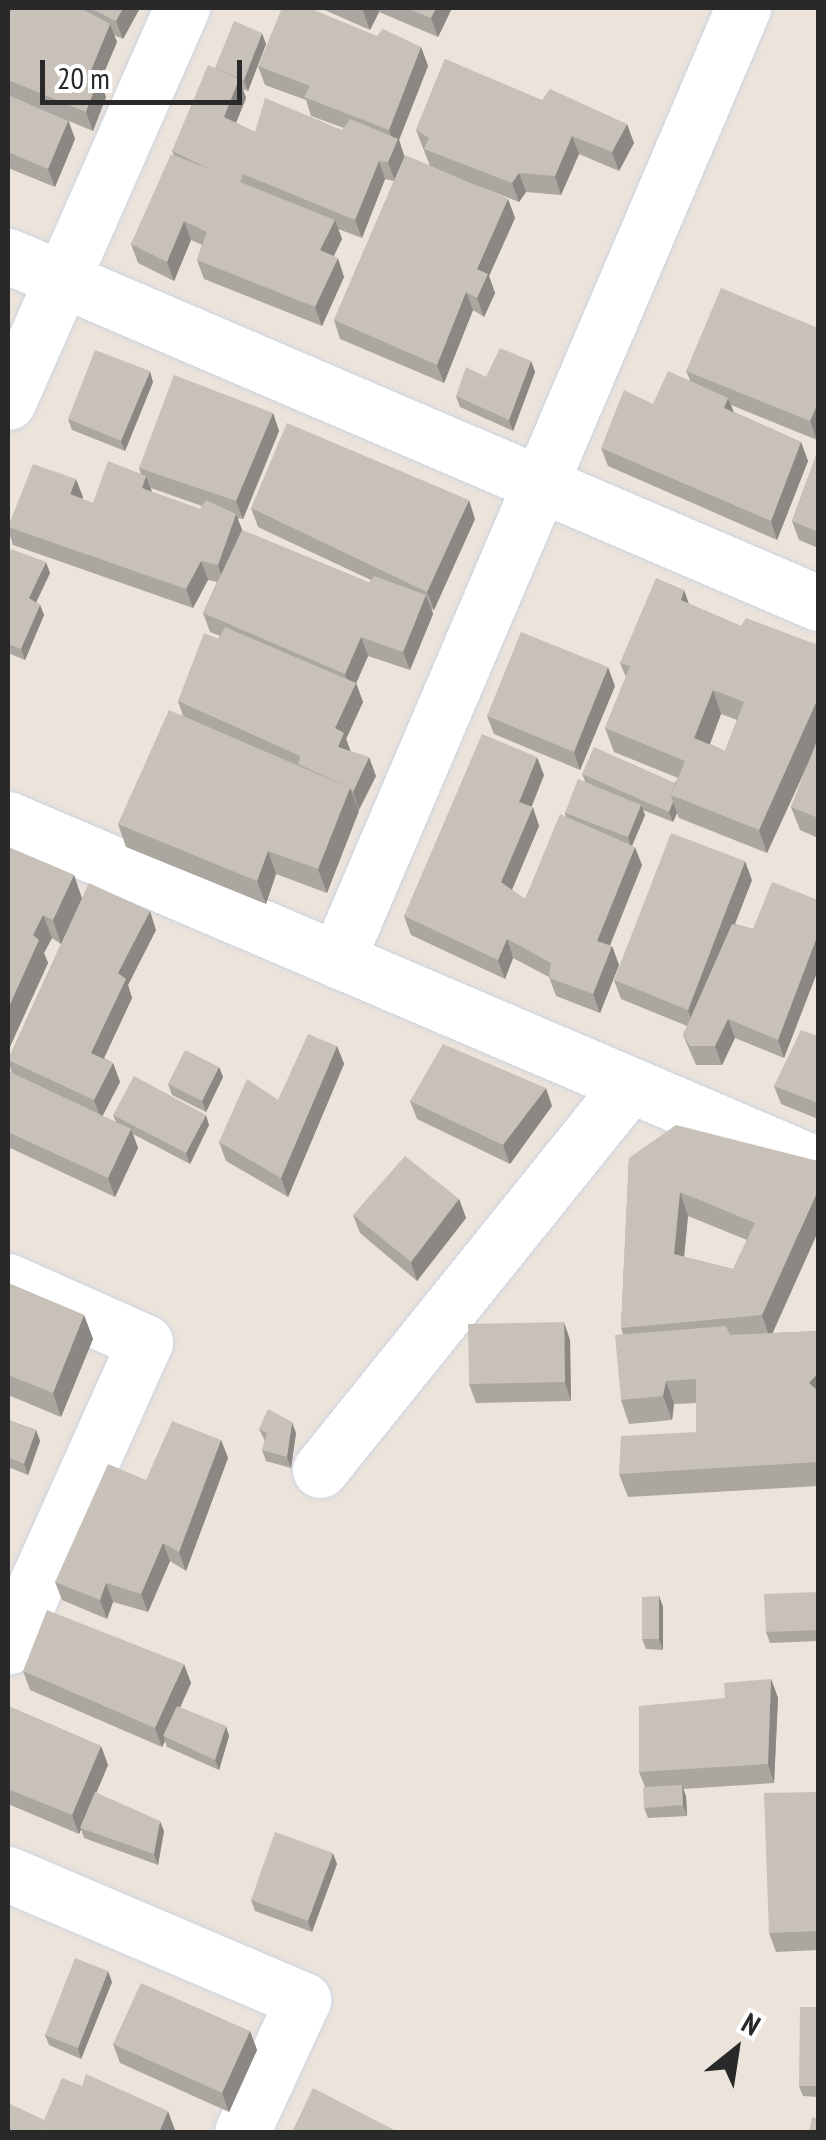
<!DOCTYPE html>
<html>
<head>
<meta charset="utf-8">
<style>
	body { margin:0 }
	#map { position:relative; width:826px; height:2140px; overflow:hidden; background:#ece4da; font-family:"PT Sans Narrow",sans-serif }
	div>[style] { position:absolute }
	[style*='--x'] { left:calc(var(--x)*1px); top:calc(var(--y)*1px); width:calc(var(--w)*1px); rotate:calc(var(--a)*1deg) }
	.roads { filter:drop-shadow(0 0 2px #cfd3e3) drop-shadow(0 0 2px #cfd3e3) }
	.minor>* { height:55px; margin:-27.5px; padding:0 27.5px; transform-origin:27.5px; border-radius:27.5px; background:#fff }
	.wall>* { inset:0; background:#aba69f }
	.shaded-wall>* { inset:0; background:#8b8782 }
	.building>* { inset:0; background:#c7c1b9 }
	span { translate:-50% -50%; white-space:nowrap; text-align:center; line-height:1.15; -webkit-text-stroke:8px #fff; paint-order:stroke }
	.frame { position:absolute; inset:0; border:10px solid #292929; pointer-events:none }
	.north { position:absolute; left:686px; top:2000px; width:100px; height:100px; -webkit-text-stroke:8px #fff; paint-order:stroke; rotate:30deg; font-size:28px; font-weight:700; line-height:40px; text-align:center; color:#292929 }
	.north::after { content:''; display:block; margin:auto; width:35px; height:45px; background:#292929; clip-path:polygon(50% 0,100% 100%,50% 72%,0 100%) }
	.scale { position:absolute; left:40px; top:60px; width:202px; height:45px; box-sizing:border-box; border:5px solid #292929; border-top:0; padding-left:12px; font-size:30px; line-height:35px; white-space:nowrap; color:#292929; -webkit-text-stroke:8px #fff; paint-order:stroke }
</style>
</head>
<body>
<div id="map">
	<div class="roads">
		<div class="minor">
			<div style="--x:8;--y:256;--w:881;--a:23.19"></div>
			<div style="--x:8;--y:402;--w:431;--a:-66.2"></div>
			<div style="--x:8;--y:819;--w:881;--a:23.13"></div>
			<div style="--x:337;--y:960;--w:1035;--a:-66.9"></div>
			<div style="--x:8;--y:1281;--w:150;--a:24"></div>
			<div style="--x:145;--y:1342;--w:334;--a:114.2"></div>
			<div style="--x:320;--y:1470;--w:494;--a:-51.2"></div>
			<div style="--x:8;--y:1874;--w:321;--a:23.1"></div>
			<div style="--x:303;--y:2000;--w:145;--a:114.8"></div>
		</div>
	</div>
	<div class="wall">
		<div style="clip-path:polygon(8px 8px,140px 8px,123px 39px,114px 35px,117px 42px,100px 82px,106px 97px,93px 131px,69px 121px,75px 139px,55px 187px,8px 168px)"></div>
		<div style="clip-path:polygon(320px 8px,452px 8px,438px 37px,379px 12px,370px 30px)"></div>
		<div style="clip-path:polygon(377px 36px,421px 47px,428px 66px,399px 140px,404px 156px,430px 166px,416px 130px,445px 59px,634px 143px,619px 171px,579px 154px,561px 195px,526px 192px,519px 202px,473px 184px,508px 199px,515px 218px,489px 276px,495px 293px,484px 317px,473px 310px,444px 383px,340px 339px,334px 320px,394px 181px,385px 179px,362px 238px,338px 229px,342px 239px,334px 256px,344px 277px,322px 326px,204px 279px,197px 260px,202px 245px,191px 240px,174px 281px,138px 263px,131px 244px,174px 155px,172px 151px,215px 68px,266px 44px,248px 91px,243px 89px,246px 98px,236px 123px,255px 132px,342px 130px,344px 128px,311px 116px,306px 100px,265px 85px,258px 66px)"></div>
		<div style="clip-path:polygon(818px 328px,818px 437px,817px 440px,731px 405px,734px 412px,801px 442px,808px 461px,777px 540px,608px 466px,601px 448px,653px 404px,690px 380px,686px 371px)"></div>
		<div style="clip-path:polygon(531px 361px,535px 372px,513px 431px,460px 407px,456px 396px,486px 377px)"></div>
		<div style="clip-path:polygon(153px 382px,125px 451px,72px 430px,68px 419px)"></div>
		<div style="clip-path:polygon(evenodd,273px 413px,279px 431px,243px 519px,237px 518px,242px 530px,370px 583px,371px 580px,258px 527px,251px 508px,475px 519px,434px 610px,432px 609px,433px 614px,410px 670px,368px 656px,356px 683px,363px 702px,346px 739px,350px 751px,376px 776px,358px 810px,327px 893px,276px 874px,266px 904px,126px 847px,118px 824px,183px 716px,178px 701px,220px 636px,210px 632px,203px 613px,217px 582px,208px 580px,193px 608px,13px 545px,8px 530px,8px 524px,83px 497px,82px 499px,93px 503px,141px 474px,139px 468px,273px 413px,151px 488px,202px 506px,200px 509px,152px 492px,151px 488px)"></div>
		<div style="clip-path:polygon(818px 450px,818px 548px,799px 540px,792px 521px)"></div>
		<div style="clip-path:polygon(8px 558px,50px 573px,36px 602px,40px 605px,44px 615px,25px 660px,8px 653px)"></div>
		<div style="clip-path:polygon(evenodd,684px 590px,689px 604px,741px 626px,818px 645px,818px 838px,800px 830px,791px 807px,810px 760px,767px 853px,679px 818px,677px 813px,673px 822px,643px 810px,645px 815px,632px 846px,642px 865px,610px 946px,612px 946px,619px 965px,600px 1013px,556px 996px,549px 977px,513px 958px,505px 979px,411px 935px,404px 916px,544px 775px,531px 807px,539px 826px,512px 890px,525px 899px,566px 817px,565px 813px,585px 781px,582px 774px,675px 783px,678px 778px,614px 752px,605px 728px,626px 677px,620px 663px,684px 590px,721px 714px,737px 720px,725px 751px,710px 744px,721px 714px)"></div>
		<div style="clip-path:polygon(615px 686px,580px 770px,494px 734px,487px 716px)"></div>
		<div style="clip-path:polygon(8px 847px,74px 875px,82px 898px,156px 930px,128px 985px,132px 998px,104px 1058px,113px 1063px,120px 1082px,102px 1116px,116px 1122px,113px 1115px,209px 1125px,190px 1164px,133px 1134px,138px 1148px,115px 1197px,8px 1147px,8px 1071px,12px 1073px,8px 1060px,61px 944px,52px 938px,44px 953px,48px 963px,8px 1051px)"></div>
		<div style="clip-path:polygon(752px 880px,735px 924px,753px 929px,818px 900px,818px 970px,784px 1058px,735px 1038px,722px 1065px,696px 1065px,683px 1035px,687px 1026px,621px 999px,614px 980px)"></div>
		<div style="clip-path:polygon(818px 1036px,818px 1119px,781px 1104px,774px 1086px)"></div>
		<div style="clip-path:polygon(337px 1046px,344px 1064px,288px 1197px,226px 1161px,219px 1142px,278px 1100px)"></div>
		<div style="clip-path:polygon(219px 1067px,223px 1077px,206px 1112px,172px 1095px,168px 1084px)"></div>
		<div style="clip-path:polygon(410px 1101px,552px 1106px,510px 1164px,417px 1119px)"></div>
		<div style="clip-path:polygon(evenodd,629px 1158px,818px 1161px,773px 1333px,818px 1331px,818px 1486px,628px 1497px,619px 1474px,696px 1432px,696px 1403px,674px 1404px,672px 1420px,629px 1424px,621px 1400px,623px 1334px,621px 1328px,629px 1158px,688px 1216px,747px 1240px,733px 1269px,684px 1257px,688px 1216px)"></div>
		<div style="clip-path:polygon(459px 1199px,466px 1218px,417px 1281px,360px 1233px,353px 1215px)"></div>
		<div style="clip-path:polygon(8px 1283px,84px 1315px,93px 1339px,61px 1417px,8px 1395px)"></div>
		<div style="clip-path:polygon(570px 1340px,571px 1401px,476px 1403px,469px 1384px)"></div>
		<div style="clip-path:polygon(8px 1420px,36px 1430px,40px 1441px,28px 1475px,8px 1467px)"></div>
		<div style="clip-path:polygon(259px 1429px,296px 1433px,291px 1468px,266px 1461px,262px 1450px,265px 1441px)"></div>
		<div style="clip-path:polygon(221px 1440px,228px 1458px,186px 1571px,170px 1561px,148px 1612px,113px 1602px,107px 1619px,62px 1600px,55px 1582px,146px 1480px)"></div>
		<div style="clip-path:polygon(818px 1592px,818px 1641px,770px 1643px,766px 1632px)"></div>
		<div style="clip-path:polygon(659px 1596px,663px 1607px,663px 1650px,646px 1649px,642px 1639px)"></div>
		<div style="clip-path:polygon(23px 1671px,191px 1683px,180px 1708px,229px 1736px,219px 1770px,167px 1747px,165px 1741px,162px 1747px,30px 1690px)"></div>
		<div style="clip-path:polygon(771px 1679px,778px 1698px,774px 1783px,683px 1789px,686px 1796px,687px 1816px,648px 1818px,644px 1808px,645px 1787px,639px 1772px,725px 1698px)"></div>
		<div style="clip-path:polygon(8px 1706px,101px 1746px,108px 1765px,96px 1793px,164px 1831px,158px 1865px,84px 1838px,81px 1829px,79px 1834px,8px 1804px)"></div>
		<div style="clip-path:polygon(818px 1792px,818px 1950px,776px 1952px,769px 1933px)"></div>
		<div style="clip-path:polygon(337px 1864px,312px 1932px,255px 1911px,251px 1900px)"></div>
		<div style="clip-path:polygon(112px 1982px,81px 2059px,49px 2045px,45px 2035px)"></div>
		<div style="clip-path:polygon(818px 2007px,818px 2097px,803px 2096px,799px 2086px)"></div>
		<div style="clip-path:polygon(250px 2031px,257px 2050px,229px 2112px,120px 2063px,113px 2044px)"></div>
	</div>
	<div class="shaded-wall">
		<div style="clip-path:polygon(123px 8px,140px 8px,123px 39px,116px 21px)"></div>
		<div style="clip-path:polygon(365px 8px,377px 8px,379px 12px,370px 30px,363px 11px)"></div>
		<div style="clip-path:polygon(436px 8px,452px 8px,438px 37px,431px 18px)"></div>
		<div style="clip-path:polygon(110px 24px,117px 42px,100px 82px,106px 97px,93px 131px,86px 112px,90px 73px)"></div>
		<div style="clip-path:polygon(262px 33px,266px 44px,248px 91px,244px 80px)"></div>
		<div style="clip-path:polygon(421px 47px,428px 66px,399px 140px,405px 158px,395px 181px,388px 162px,395px 147px,389px 130px)"></div>
		<div style="clip-path:polygon(239px 79px,246px 98px,231px 135px,224px 117px)"></div>
		<div style="clip-path:polygon(68px 121px,75px 139px,55px 187px,48px 169px)"></div>
		<div style="clip-path:polygon(627px 124px,634px 143px,619px 171px,612px 152px)"></div>
		<div style="clip-path:polygon(572px 136px,579px 154px,561px 195px,555px 176px)"></div>
		<div style="clip-path:polygon(379px 161px,385px 179px,362px 238px,355px 220px)"></div>
		<div style="clip-path:polygon(519px 173px,526px 192px,519px 202px,512px 183px)"></div>
		<div style="clip-path:polygon(508px 199px,515px 218px,489px 276px,495px 293px,484px 317px,477px 298px,477px 269px)"></div>
		<div style="clip-path:polygon(335px 220px,342px 239px,327px 269px,320px 250px)"></div>
		<div style="clip-path:polygon(184px 221px,191px 240px,174px 281px,167px 262px)"></div>
		<div style="clip-path:polygon(338px 258px,344px 277px,322px 326px,315px 307px)"></div>
		<div style="clip-path:polygon(466px 292px,473px 310px,444px 383px,437px 365px)"></div>
		<div style="clip-path:polygon(531px 361px,535px 372px,513px 431px,509px 420px)"></div>
		<div style="clip-path:polygon(150px 371px,153px 382px,125px 451px,121px 441px)"></div>
		<div style="clip-path:polygon(728px 398px,735px 416px,724px 408px)"></div>
		<div style="clip-path:polygon(818px 403px,818px 437px,817px 440px,810px 421px)"></div>
		<div style="clip-path:polygon(273px 413px,279px 431px,243px 519px,236px 501px)"></div>
		<div style="clip-path:polygon(801px 442px,808px 461px,777px 540px,771px 521px)"></div>
		<div style="clip-path:polygon(146px 476px,153px 495px,142px 488px)"></div>
		<div style="clip-path:polygon(76px 479px,83px 497px,76px 513px,70px 494px)"></div>
		<div style="clip-path:polygon(469px 500px,475px 519px,434px 610px,427px 592px)"></div>
		<div style="clip-path:polygon(236px 514px,243px 532px,224px 584px,218px 565px)"></div>
		<div style="clip-path:polygon(201px 561px,208px 580px,193px 608px,186px 589px)"></div>
		<div style="clip-path:polygon(46px 562px,50px 573px,33px 609px,29px 598px)"></div>
		<div style="clip-path:polygon(684px 590px,692px 614px,681px 600px)"></div>
		<div style="clip-path:polygon(426px 595px,433px 614px,410px 670px,403px 652px)"></div>
		<div style="clip-path:polygon(40px 605px,44px 615px,25px 660px,21px 649px)"></div>
		<div style="clip-path:polygon(361px 637px,368px 656px,352px 693px,345px 674px)"></div>
		<div style="clip-path:polygon(608px 667px,615px 686px,580px 770px,574px 752px)"></div>
		<div style="clip-path:polygon(356px 683px,363px 702px,346px 739px,351px 752px,338px 747px,335px 728px)"></div>
		<div style="clip-path:polygon(713px 690px,721px 714px,703px 762px,694px 738px)"></div>
		<div style="clip-path:polygon(818px 698px,818px 741px,767px 853px,759px 830px)"></div>
		<div style="clip-path:polygon(369px 757px,376px 776px,359px 810px,353px 792px)"></div>
		<div style="clip-path:polygon(537px 757px,544px 775px,526px 821px,519px 802px)"></div>
		<div style="clip-path:polygon(350px 788px,359px 811px,327px 893px,318px 869px)"></div>
		<div style="clip-path:polygon(673px 802px,677px 813px,673px 822px,669px 812px)"></div>
		<div style="clip-path:polygon(641px 805px,645px 815px,631px 848px,628px 837px)"></div>
		<div style="clip-path:polygon(533px 807px,539px 826px,507px 901px,501px 882px)"></div>
		<div style="clip-path:polygon(635px 847px,642px 865px,604px 959px,597px 941px)"></div>
		<div style="clip-path:polygon(268px 851px,276px 874px,266px 904px,257px 881px)"></div>
		<div style="clip-path:polygon(745px 861px,752px 880px,694px 1028px,688px 1010px)"></div>
		<div style="clip-path:polygon(74px 875px,82px 899px,61px 944px,53px 920px)"></div>
		<div style="clip-path:polygon(150px 911px,156px 930px,128px 985px,132px 998px,98px 1071px,91px 1053px,118px 973px)"></div>
		<div style="clip-path:polygon(43px 915px,52px 938px,44px 953px,48px 963px,8px 1051px,8px 1009px,33px 935px)"></div>
		<div style="clip-path:polygon(818px 934px,818px 970px,784px 1058px,778px 1040px)"></div>
		<div style="clip-path:polygon(507px 939px,513px 958px,505px 979px,498px 960px)"></div>
		<div style="clip-path:polygon(612px 946px,619px 965px,600px 1013px,593px 994px)"></div>
		<div style="clip-path:polygon(728px 1019px,735px 1038px,722px 1065px,715px 1046px)"></div>
		<div style="clip-path:polygon(337px 1046px,344px 1064px,288px 1197px,281px 1178px)"></div>
		<div style="clip-path:polygon(113px 1063px,120px 1082px,101px 1119px,94px 1100px)"></div>
		<div style="clip-path:polygon(219px 1067px,223px 1077px,206px 1112px,202px 1101px)"></div>
		<div style="clip-path:polygon(546px 1088px,552px 1106px,510px 1164px,503px 1145px)"></div>
		<div style="clip-path:polygon(206px 1115px,209px 1125px,190px 1164px,186px 1153px)"></div>
		<div style="clip-path:polygon(131px 1129px,138px 1148px,115px 1197px,108px 1178px)"></div>
		<div style="clip-path:polygon(818px 1190px,818px 1232px,770px 1339px,762px 1315px)"></div>
		<div style="clip-path:polygon(680px 1192px,688px 1216px,682px 1277px,674px 1254px)"></div>
		<div style="clip-path:polygon(459px 1199px,466px 1218px,417px 1281px,411px 1262px)"></div>
		<div style="clip-path:polygon(84px 1315px,93px 1339px,61px 1417px,53px 1393px)"></div>
		<div style="clip-path:polygon(564px 1322px,570px 1340px,571px 1401px,565px 1382px)"></div>
		<div style="clip-path:polygon(818px 1373px,818px 1405px,809px 1383px)"></div>
		<div style="clip-path:polygon(666px 1381px,674px 1404px,672px 1420px,663px 1396px)"></div>
		<div style="clip-path:polygon(292px 1422px,296px 1433px,291px 1468px,287px 1457px)"></div>
		<div style="clip-path:polygon(36px 1430px,40px 1441px,28px 1475px,24px 1464px)"></div>
		<div style="clip-path:polygon(221px 1440px,228px 1458px,186px 1571px,179px 1552px)"></div>
		<div style="clip-path:polygon(163px 1543px,170px 1561px,148px 1612px,141px 1594px)"></div>
		<div style="clip-path:polygon(106px 1583px,113px 1602px,107px 1619px,100px 1600px)"></div>
		<div style="clip-path:polygon(659px 1596px,663px 1607px,663px 1650px,659px 1639px)"></div>
		<div style="clip-path:polygon(184px 1664px,191px 1683px,166px 1738px,163px 1736px,165px 1741px,162px 1747px,155px 1728px)"></div>
		<div style="clip-path:polygon(771px 1679px,778px 1698px,774px 1783px,768px 1764px)"></div>
		<div style="clip-path:polygon(226px 1726px,229px 1736px,219px 1770px,215px 1760px)"></div>
		<div style="clip-path:polygon(101px 1746px,108px 1765px,79px 1834px,72px 1815px)"></div>
		<div style="clip-path:polygon(682px 1785px,686px 1796px,687px 1816px,683px 1805px)"></div>
		<div style="clip-path:polygon(160px 1821px,164px 1831px,158px 1865px,154px 1854px)"></div>
		<div style="clip-path:polygon(333px 1853px,337px 1864px,312px 1932px,308px 1921px)"></div>
		<div style="clip-path:polygon(108px 1971px,112px 1982px,81px 2059px,78px 2048px)"></div>
		<div style="clip-path:polygon(250px 2031px,257px 2050px,229px 2112px,222px 2093px)"></div>
		<div style="clip-path:polygon(168px 2111px,175px 2130px,174px 2132px,159px 2132px)"></div>
	</div>
	<div class="building">
		<div style="clip-path:polygon(8px 8px,80px 8px,110px 24px,90px 73px,99px 78px,86px 112px,8px 80px)"></div>
		<div style="clip-path:polygon(90px 8px,123px 8px,116px 21px)"></div>
		<div style="clip-path:polygon(282px 8px,309px 8px,377px 36px,383px 29px,421px 47px,389px 130px,304px 97px,310px 86px,258px 66px)"></div>
		<div style="clip-path:polygon(406px 8px,436px 8px,431px 18px)"></div>
		<div style="clip-path:polygon(234px 21px,262px 33px,244px 80px,215px 68px)"></div>
		<div style="clip-path:polygon(445px 59px,542px 100px,550px 89px,627px 124px,612px 152px,572px 136px,555px 176px,519px 173px,512px 183px,424px 149px,429px 138px,416px 130px)"></div>
		<div style="clip-path:polygon(208px 65px,239px 79px,224px 117px,255px 132px,265px 98px,342px 130px,350px 119px,398px 139px,388px 162px,379px 161px,355px 220px,243px 174px,240px 182px,335px 220px,320px 250px,338px 258px,315px 307px,197px 260px,207px 232px,184px 221px,167px 262px,131px 244px,171px 154px,212px 170px,172px 151px)"></div>
		<div style="clip-path:polygon(8px 95px,68px 121px,48px 169px,8px 152px)"></div>
		<div style="clip-path:polygon(405px 155px,508px 199px,477px 269px,488px 274px,477px 298px,466px 292px,437px 365px,334px 320px)"></div>
		<div style="clip-path:polygon(721px 288px,818px 328px,818px 403px,810px 421px,686px 371px)"></div>
		<div style="clip-path:polygon(500px 348px,531px 361px,509px 420px,456px 396px,466px 367px,486px 377px)"></div>
		<div style="clip-path:polygon(95px 350px,150px 371px,121px 441px,68px 419px)"></div>
		<div style="clip-path:polygon(668px 371px,728px 398px,724px 408px,801px 442px,771px 521px,601px 448px,624px 390px,653px 404px)"></div>
		<div style="clip-path:polygon(174px 375px,273px 413px,236px 501px,139px 468px)"></div>
		<div style="clip-path:polygon(287px 423px,469px 500px,427px 592px,251px 508px)"></div>
		<div style="clip-path:polygon(818px 450px,818px 532px,792px 521px)"></div>
		<div style="clip-path:polygon(108px 461px,146px 476px,142px 488px,200px 509px,206px 500px,236px 514px,218px 565px,201px 561px,186px 589px,8px 527px,33px 464px,76px 479px,70px 494px,93px 503px)"></div>
		<div style="clip-path:polygon(242px 530px,370px 583px,374px 576px,426px 595px,403px 652px,361px 637px,345px 674px,203px 613px)"></div>
		<div style="clip-path:polygon(11px 549px,46px 562px,29px 598px,40px 605px,21px 649px,8px 644px,8px 558px)"></div>
		<div style="clip-path:polygon(evenodd,656px 578px,684px 590px,681px 600px,741px 626px,746px 618px,818px 645px,818px 698px,759px 830px,671px 795px,685px 761px,605px 728px,630px 666px,620px 663px,656px 578px,713px 690px,744px 702px,725px 751px,694px 738px,713px 690px)"></div>
		<div style="clip-path:polygon(225px 627px,356px 683px,335px 728px,344px 733px,338px 747px,369px 757px,353px 792px,350px 788px,298px 764px,300px 756px,178px 701px,204px 633px,219px 639px)"></div>
		<div style="clip-path:polygon(521px 632px,608px 667px,574px 752px,487px 716px)"></div>
		<div style="clip-path:polygon(169px 710px,350px 788px,318px 869px,268px 851px,257px 881px,118px 824px)"></div>
		<div style="clip-path:polygon(482px 734px,537px 757px,519px 802px,533px 807px,501px 882px,525px 899px,560px 814px,635px 847px,597px 941px,612px 946px,593px 994px,549px 978px,551px 963px,507px 939px,498px 960px,404px 916px)"></div>
		<div style="clip-path:polygon(818px 738px,818px 818px,791px 807px)"></div>
		<div style="clip-path:polygon(594px 747px,675px 783px,671px 795px,673px 802px,669px 812px,582px 774px)"></div>
		<div style="clip-path:polygon(578px 779px,641px 805px,628px 837px,565px 813px)"></div>
		<div style="clip-path:polygon(671px 833px,745px 861px,688px 1010px,614px 980px)"></div>
		<div style="clip-path:polygon(8px 847px,74px 875px,53px 920px,43px 915px,33px 935px,39px 940px,8px 1009px)"></div>
		<div style="clip-path:polygon(772px 882px,818px 900px,818px 934px,778px 1040px,728px 1019px,715px 1046px,690px 1046px,683px 1035px,732px 924px,753px 929px)"></div>
		<div style="clip-path:polygon(89px 883px,150px 911px,118px 973px,126px 979px,91px 1053px,113px 1063px,94px 1100px,8px 1060px)"></div>
		<div style="clip-path:polygon(801px 1030px,818px 1036px,818px 1103px,774px 1086px)"></div>
		<div style="clip-path:polygon(308px 1034px,337px 1046px,281px 1178px,219px 1142px,247px 1079px,278px 1100px)"></div>
		<div style="clip-path:polygon(443px 1044px,546px 1088px,503px 1145px,410px 1101px)"></div>
		<div style="clip-path:polygon(185px 1050px,219px 1067px,202px 1101px,168px 1084px)"></div>
		<div style="clip-path:polygon(8px 1071px,131px 1129px,108px 1178px,8px 1132px)"></div>
		<div style="clip-path:polygon(134px 1076px,206px 1115px,186px 1153px,113px 1115px)"></div>
		<div style="clip-path:polygon(evenodd,676px 1125px,818px 1161px,818px 1190px,762px 1315px,621px 1328px,629px 1158px,676px 1125px,680px 1192px,755px 1223px,733px 1269px,674px 1254px,680px 1192px)"></div>
		<div style="clip-path:polygon(405px 1156px,459px 1199px,411px 1262px,353px 1215px)"></div>
		<div style="clip-path:polygon(8px 1283px,84px 1315px,53px 1393px,8px 1375px)"></div>
		<div style="clip-path:polygon(564px 1322px,565px 1382px,469px 1384px,468px 1324px)"></div>
		<div style="clip-path:polygon(726px 1326px,730px 1335px,818px 1331px,818px 1373px,809px 1383px,818px 1391px,818px 1462px,619px 1474px,621px 1436px,696px 1432px,696px 1379px,666px 1381px,663px 1396px,621px 1400px,615px 1335px)"></div>
		<div style="clip-path:polygon(268px 1409px,292px 1422px,287px 1457px,262px 1450px,267px 1433px,259px 1429px)"></div>
		<div style="clip-path:polygon(8px 1420px,36px 1430px,24px 1464px,8px 1457px)"></div>
		<div style="clip-path:polygon(172px 1421px,221px 1440px,179px 1552px,163px 1543px,141px 1594px,106px 1583px,100px 1600px,55px 1582px,108px 1464px,146px 1480px)"></div>
		<div style="clip-path:polygon(818px 1592px,818px 1630px,766px 1632px,764px 1594px)"></div>
		<div style="clip-path:polygon(659px 1596px,659px 1639px,642px 1639px,642px 1597px)"></div>
		<div style="clip-path:polygon(47px 1610px,184px 1664px,155px 1728px,23px 1671px)"></div>
		<div style="clip-path:polygon(771px 1679px,768px 1764px,639px 1772px,639px 1706px,725px 1698px,724px 1683px)"></div>
		<div style="clip-path:polygon(8px 1706px,101px 1746px,72px 1815px,8px 1789px)"></div>
		<div style="clip-path:polygon(177px 1706px,226px 1726px,215px 1760px,163px 1736px)"></div>
		<div style="clip-path:polygon(682px 1785px,683px 1805px,644px 1808px,643px 1787px)"></div>
		<div style="clip-path:polygon(95px 1792px,160px 1821px,154px 1854px,80px 1828px)"></div>
		<div style="clip-path:polygon(818px 1792px,818px 1931px,769px 1933px,764px 1793px)"></div>
		<div style="clip-path:polygon(275px 1832px,333px 1853px,308px 1921px,251px 1900px)"></div>
		<div style="clip-path:polygon(75px 1958px,108px 1971px,78px 2048px,45px 2035px)"></div>
		<div style="clip-path:polygon(141px 1983px,250px 2031px,222px 2093px,113px 2044px)"></div>
		<div style="clip-path:polygon(800px 2007px,818px 2007px,818px 2086px,799px 2086px)"></div>
		<div style="clip-path:polygon(86px 2074px,168px 2111px,159px 2132px,39px 2132px,62px 2078px,82px 2086px)"></div>
		<div style="clip-path:polygon(313px 2088px,398px 2132px,292px 2132px)"></div>
		<div style="clip-path:polygon(8px 2103px,44px 2120px,39px 2132px,8px 2132px)"></div>
		<div style="clip-path:polygon(812px 2117px,818px 2119px,818px 2132px,809px 2132px)"></div>
	</div>
	<div class="frame"></div>
	<div class="north">N</div>
	<div class="scale">20 m</div>
</div>
</body>
</html>
